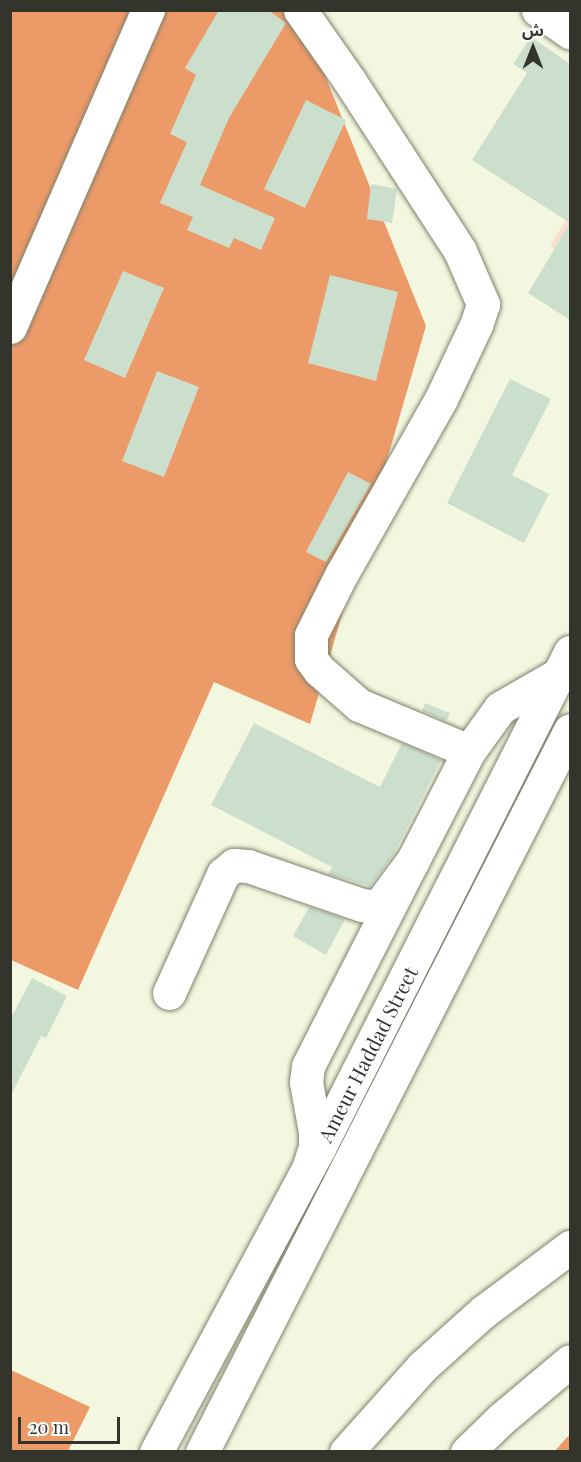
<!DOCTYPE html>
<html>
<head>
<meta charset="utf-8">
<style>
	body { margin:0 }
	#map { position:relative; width:581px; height:1462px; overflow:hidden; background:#f3f7df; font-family:"Playfair Display","Noto Sans Arabic",serif }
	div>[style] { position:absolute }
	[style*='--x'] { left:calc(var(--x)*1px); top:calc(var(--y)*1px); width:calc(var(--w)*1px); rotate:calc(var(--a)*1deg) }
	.green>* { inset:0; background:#fcdcca }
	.forest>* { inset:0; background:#ed9a69 }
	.building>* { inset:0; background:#ccdfcd }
	.roads { filter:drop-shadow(0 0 2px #7e826c) drop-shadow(0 0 2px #7e826c) }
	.minor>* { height:33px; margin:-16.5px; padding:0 16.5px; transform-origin:16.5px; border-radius:16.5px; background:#fff }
	.highway>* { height:33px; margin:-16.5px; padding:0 16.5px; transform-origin:16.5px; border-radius:16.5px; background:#fff }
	span { translate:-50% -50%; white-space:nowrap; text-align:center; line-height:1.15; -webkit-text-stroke:4.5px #fff; paint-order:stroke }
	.street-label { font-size:20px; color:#33352c }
	.frame { position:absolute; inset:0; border:12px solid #33352c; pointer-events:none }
	.north { position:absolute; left:503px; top:18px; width:60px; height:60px; -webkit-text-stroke:4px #fff; paint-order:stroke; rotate:0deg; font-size:16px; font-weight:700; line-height:24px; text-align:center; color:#33352c }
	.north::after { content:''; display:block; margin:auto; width:21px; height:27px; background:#33352c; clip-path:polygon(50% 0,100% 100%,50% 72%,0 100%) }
	.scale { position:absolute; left:18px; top:1417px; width:102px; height:27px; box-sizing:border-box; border:3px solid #33352c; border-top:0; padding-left:8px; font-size:18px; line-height:21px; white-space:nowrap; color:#33352c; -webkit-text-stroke:4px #fff; paint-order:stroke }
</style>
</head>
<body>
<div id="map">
	<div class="green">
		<div style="clip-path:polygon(570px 213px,570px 258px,550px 246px)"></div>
	</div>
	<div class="forest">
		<div style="clip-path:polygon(11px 11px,299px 11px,426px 326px,310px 724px,214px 682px,78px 990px,11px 960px)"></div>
		<div style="clip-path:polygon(11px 1370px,90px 1407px,68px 1451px,11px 1451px)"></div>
		<div style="clip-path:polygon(570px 1436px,570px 1451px,555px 1451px,567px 1437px)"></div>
	</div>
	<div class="building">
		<div style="clip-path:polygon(219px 10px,268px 10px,286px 23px,229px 118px,200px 185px,275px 218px,261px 250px,234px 238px,229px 248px,187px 230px,193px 217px,160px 203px,187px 142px,170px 134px,196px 75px,185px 68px)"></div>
		<div style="clip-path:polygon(531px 37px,570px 64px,570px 320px,528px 293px,570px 223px,472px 160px,527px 73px,513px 64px)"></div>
		<div style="clip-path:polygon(306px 100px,346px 120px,305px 208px,264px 189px)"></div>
		<div style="clip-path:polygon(371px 184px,397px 189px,392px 223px,367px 219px)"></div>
		<div style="clip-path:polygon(123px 271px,164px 288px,125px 378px,84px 360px)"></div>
		<div style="clip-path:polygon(330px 275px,398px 292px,376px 381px,308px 363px)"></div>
		<div style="clip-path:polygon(157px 371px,199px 387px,164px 477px,122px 461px)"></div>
		<div style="clip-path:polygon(510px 379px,551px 399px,512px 475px,549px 494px,524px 543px,447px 503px)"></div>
		<div style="clip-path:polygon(348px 472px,371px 484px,326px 562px,306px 552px)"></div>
		<div style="clip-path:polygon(425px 703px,450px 713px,446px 721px,422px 711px)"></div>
		<div style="clip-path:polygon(254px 723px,380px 787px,402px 743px,441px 760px,392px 857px,370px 886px,328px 874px,332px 867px,211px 805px)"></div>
		<div style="clip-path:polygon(309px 907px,345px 919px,326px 955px,293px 936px)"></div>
		<div style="clip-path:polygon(32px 978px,67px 996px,46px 1038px,41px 1036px,10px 1097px,10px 1020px)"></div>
	</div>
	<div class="roads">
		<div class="minor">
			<div style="--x:300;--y:10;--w:85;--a:55"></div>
			<div style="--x:349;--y:80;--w:204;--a:57"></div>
			<div style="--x:460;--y:251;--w:58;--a:66.5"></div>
			<div style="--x:483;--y:304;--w:22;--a:108"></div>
			<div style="--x:476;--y:325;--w:82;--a:115.3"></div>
			<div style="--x:441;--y:399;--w:200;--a:119.6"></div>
			<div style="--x:342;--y:573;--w:69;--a:116.6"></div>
			<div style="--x:311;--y:635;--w:24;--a:90"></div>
			<div style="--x:311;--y:659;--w:14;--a:54"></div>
			<div style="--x:319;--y:670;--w:53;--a:41.2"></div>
			<div style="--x:359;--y:705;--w:119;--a:22.7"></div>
			<div style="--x:469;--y:751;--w:53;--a:-54.2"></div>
			<div style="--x:500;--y:708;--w:68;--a:-30"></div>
			<div style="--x:538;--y:10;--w:39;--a:35"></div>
			<div style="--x:10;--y:327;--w:346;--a:-66.5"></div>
			<div style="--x:413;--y:860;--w:123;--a:-62.8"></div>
			<div style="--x:169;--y:993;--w:131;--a:-65.6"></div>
			<div style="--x:223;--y:874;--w:14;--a:-39"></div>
			<div style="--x:234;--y:865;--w:14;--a:4"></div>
			<div style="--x:248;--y:866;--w:120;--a:18.9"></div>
			<div style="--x:362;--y:905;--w:16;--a:7"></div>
			<div style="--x:378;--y:907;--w:59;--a:-53.3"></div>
			<div style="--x:413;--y:860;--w:231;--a:117"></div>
			<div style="--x:308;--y:1066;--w:16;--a:97"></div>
			<div style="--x:306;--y:1082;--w:51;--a:79.8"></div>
			<div style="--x:315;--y:1132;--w:15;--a:90"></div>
			<div style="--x:315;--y:1147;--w:19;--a:108"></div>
		</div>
		<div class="highway">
			<div style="--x:156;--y:1452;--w:345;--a:-61.8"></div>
			<div style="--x:319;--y:1148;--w:556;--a:-63.16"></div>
			<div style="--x:202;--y:1452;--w:810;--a:-62.99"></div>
			<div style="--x:346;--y:1452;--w:115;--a:-48.2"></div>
			<div style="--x:423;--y:1366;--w:81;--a:-42"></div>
			<div style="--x:483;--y:1312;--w:109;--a:-36.8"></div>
			<div style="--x:467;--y:1452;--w:47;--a:-44.1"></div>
			<div style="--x:501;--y:1419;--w:90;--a:-40"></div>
		</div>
	</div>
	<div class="street-label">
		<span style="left:367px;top:1054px;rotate:-63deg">Ameur Haddad Street</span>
	</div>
	<div class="frame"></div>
	<div class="north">ش</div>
	<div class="scale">20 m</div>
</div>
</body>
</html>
